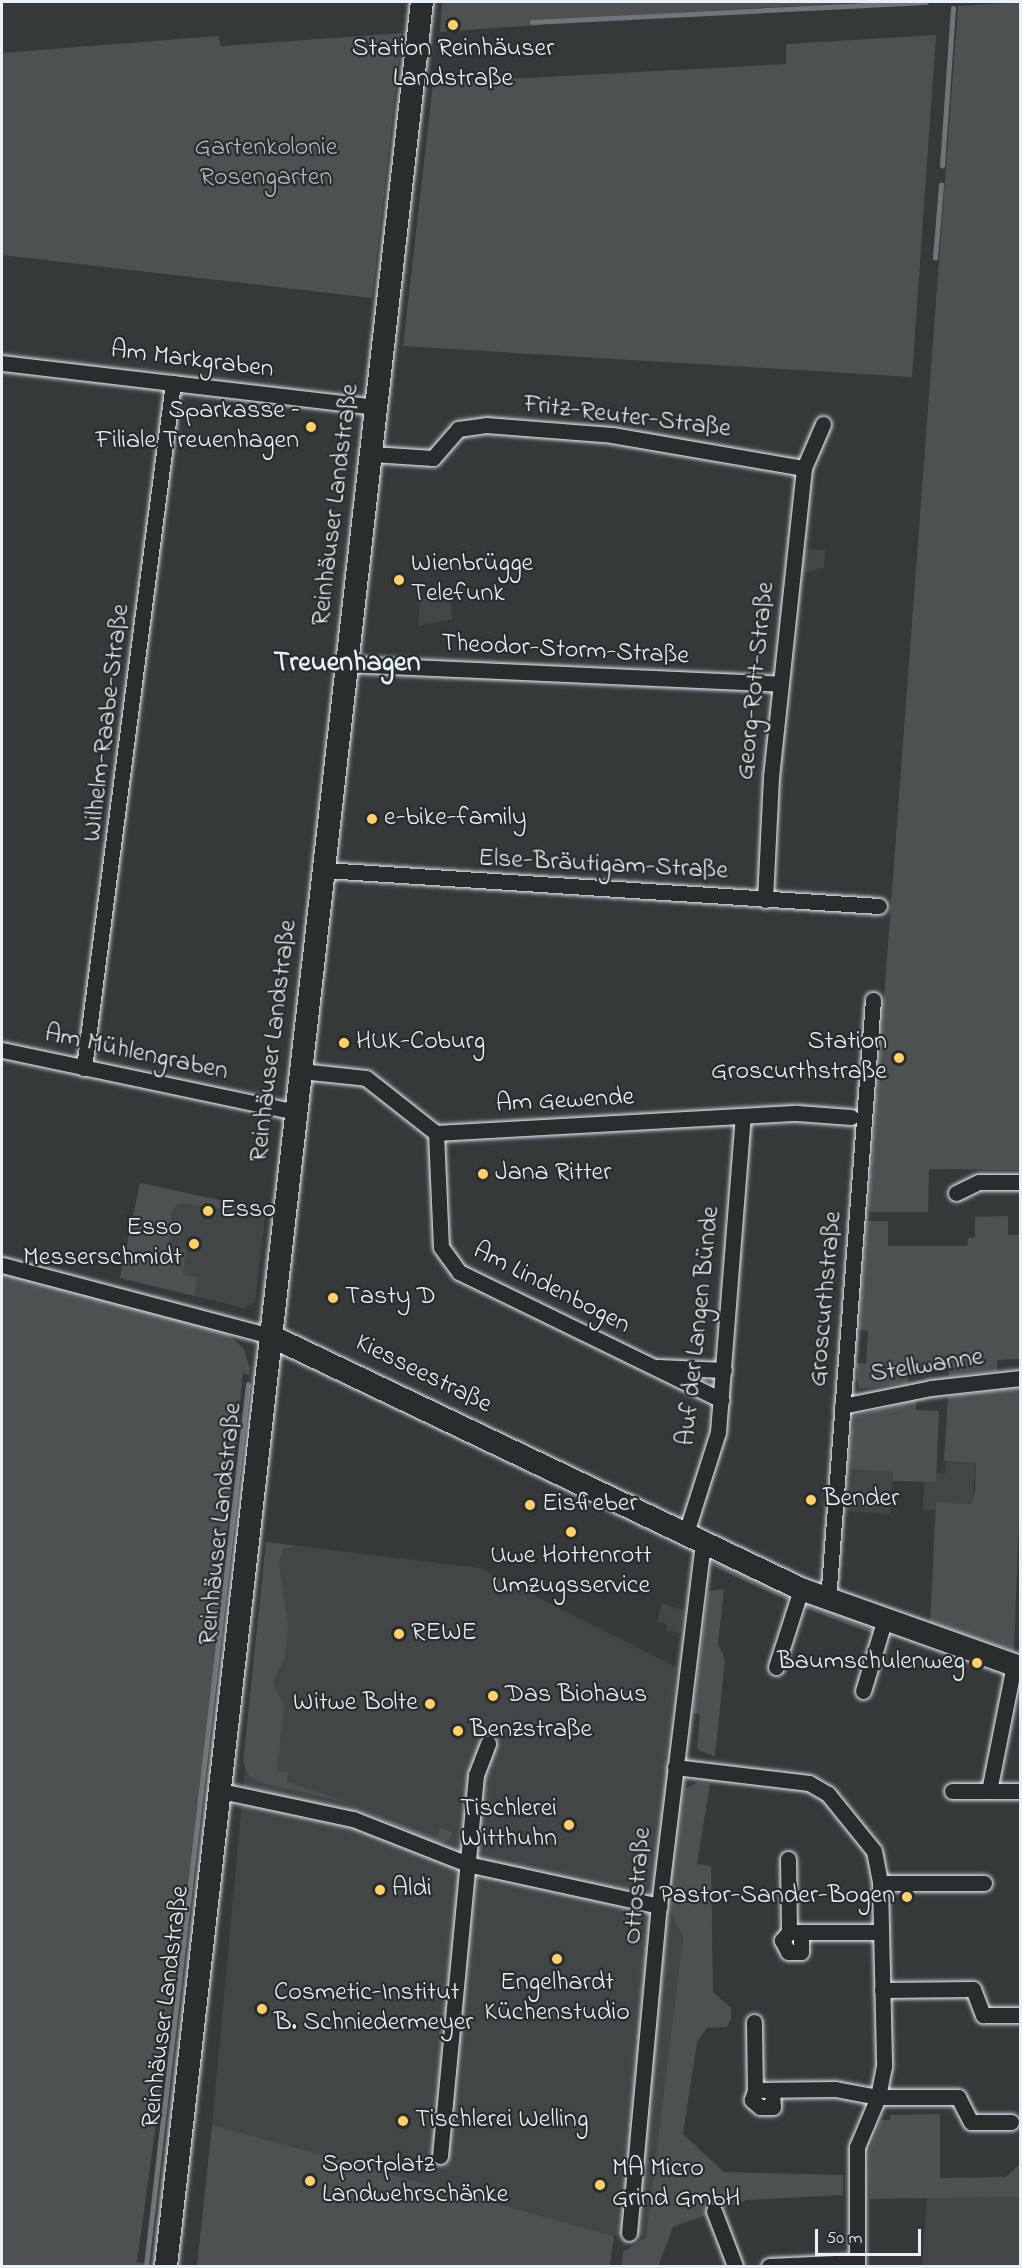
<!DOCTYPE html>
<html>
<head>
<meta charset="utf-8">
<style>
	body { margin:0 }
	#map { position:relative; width:1022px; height:2268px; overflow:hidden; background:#35393a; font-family:"Indie Flower",sans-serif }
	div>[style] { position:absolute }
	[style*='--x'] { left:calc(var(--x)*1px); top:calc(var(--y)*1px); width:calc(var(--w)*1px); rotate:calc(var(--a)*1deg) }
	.built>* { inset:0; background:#424647 }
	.green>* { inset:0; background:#4d5152 }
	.stream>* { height:4.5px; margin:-2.25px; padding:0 2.25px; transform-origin:2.25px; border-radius:2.25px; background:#707579 }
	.roads { filter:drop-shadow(0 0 2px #e8f1f8) drop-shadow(0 0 2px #e8f1f8) }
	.street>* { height:15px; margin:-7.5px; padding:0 7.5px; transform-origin:7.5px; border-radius:7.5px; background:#2a2d2e }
	.secondary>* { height:22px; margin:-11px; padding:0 11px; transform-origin:11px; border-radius:11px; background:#2a2d2e }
	.dots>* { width:16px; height:16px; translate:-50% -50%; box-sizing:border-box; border:3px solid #2a2d2e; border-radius:50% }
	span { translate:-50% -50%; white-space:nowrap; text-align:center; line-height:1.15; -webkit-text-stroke:4.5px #2a2d2e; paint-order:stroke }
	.poi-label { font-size:26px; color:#e8f1f8 }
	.right { translate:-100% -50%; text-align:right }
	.left { translate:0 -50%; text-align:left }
	.park-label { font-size:26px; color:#b2b9be }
	.street-label { font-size:26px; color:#e8f1f8 }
	.quarter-label { font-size:28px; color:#e8f1f8; font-weight:700 }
	.frame { position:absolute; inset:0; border:3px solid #e8f1f8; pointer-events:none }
	.scale { position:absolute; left:815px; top:2229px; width:106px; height:27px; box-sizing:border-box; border:3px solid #e8f1f8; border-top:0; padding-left:8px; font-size:18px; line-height:21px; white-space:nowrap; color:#e8f1f8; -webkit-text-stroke:4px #2a2d2e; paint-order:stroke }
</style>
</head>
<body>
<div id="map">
	<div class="built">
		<div style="clip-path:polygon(799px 549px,825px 550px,824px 568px,798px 574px)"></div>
		<div style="clip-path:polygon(451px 598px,452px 619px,418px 626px,420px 599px)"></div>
		<div style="clip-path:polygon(140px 1183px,266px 1210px,255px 1302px,244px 1308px,120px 1278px)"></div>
		<div style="clip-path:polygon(946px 1462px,976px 1463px,972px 1504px,936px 1502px,935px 1510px,923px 1510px,924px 1482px,936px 1482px,936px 1473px,945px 1473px)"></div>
		<div style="clip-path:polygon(847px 1469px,893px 1472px,890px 1514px,845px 1511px)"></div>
		<div style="clip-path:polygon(266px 1542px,480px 1568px,676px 1667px,665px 1765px,687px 1782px,671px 1913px,683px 1937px,646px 2237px,614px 2236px,212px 2125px)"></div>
		<div style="clip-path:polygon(662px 1603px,683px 1610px,680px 1633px,666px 1631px,667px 1624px,657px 1623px)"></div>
		<div style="clip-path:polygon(1020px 2197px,1020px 2266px,922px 2266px,927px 2198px)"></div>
	</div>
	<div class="green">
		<div style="clip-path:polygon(442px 2px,872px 2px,541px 20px,540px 25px,440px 32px)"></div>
		<div style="clip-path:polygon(1020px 2px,1020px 1170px,929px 1169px,928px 1212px,868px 1212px,958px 6px)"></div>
		<div style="clip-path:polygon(402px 33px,372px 298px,2px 255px,2px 53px,218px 36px,221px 46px)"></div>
		<div style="clip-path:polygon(936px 35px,912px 377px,403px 346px,433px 83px,786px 64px,786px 44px)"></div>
		<div style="clip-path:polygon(140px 1183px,241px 1205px,240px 1211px,180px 1203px,172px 1210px,169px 1247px,186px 1249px,183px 1275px,197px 1277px,195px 1296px,120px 1278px)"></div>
		<div style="clip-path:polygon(1008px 1216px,1008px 1235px,1020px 1235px,1020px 1359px,997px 1360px,997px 1371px,949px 1376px,948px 1365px,909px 1369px,908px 1383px,859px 1389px,856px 1363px,866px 1364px,868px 1331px,859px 1330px,867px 1221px,888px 1221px,888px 1246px,967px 1246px,968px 1238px,975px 1237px,975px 1217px)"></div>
		<div style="clip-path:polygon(2px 1271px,225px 1331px,244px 1349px,250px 1369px,249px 1375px,243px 1373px,202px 1788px,137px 2262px,157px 2266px,2px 2266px)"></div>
		<div style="clip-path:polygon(1020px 1388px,1020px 1486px,1014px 1651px,930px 1622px,936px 1502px,971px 1504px,975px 1491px,976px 1463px,944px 1461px,948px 1396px)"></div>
		<div style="clip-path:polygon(916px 1400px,916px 1410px,939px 1411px,936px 1482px,892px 1481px,893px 1472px,847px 1469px,854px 1416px)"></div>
		<div style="clip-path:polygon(266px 1542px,295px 1546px,283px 1549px,279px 1563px,288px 1627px,285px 1657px,273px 1682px,284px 1707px,277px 1770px,288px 1772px,287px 1782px,351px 1803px,262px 1783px,250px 1776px,243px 1762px)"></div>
		<div style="clip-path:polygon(723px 1562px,787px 1592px,788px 1601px,708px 1564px)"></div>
		<div style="clip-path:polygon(724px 1589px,718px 1644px,725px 1659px,715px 1757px,697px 1749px,700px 1715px,693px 1713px,708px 1591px)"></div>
		<div style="clip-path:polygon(804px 1600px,870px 1624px,873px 1634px,799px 1606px)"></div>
		<div style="clip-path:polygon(698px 1782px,710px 1784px,697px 1864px,711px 1866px,713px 1992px,731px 2008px,731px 2019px,727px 2027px,707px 2028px,697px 2042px,683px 2134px,724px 2172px,843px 2175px,843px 2195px,747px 2200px,673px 2227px,658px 2266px,622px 2266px,623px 2252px,646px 2237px,683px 1937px,671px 1913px,685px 1789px)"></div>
		<div style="clip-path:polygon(369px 1812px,436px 1837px,441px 1827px,453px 1833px,449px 1841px,436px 1844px)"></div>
		<div style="clip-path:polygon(940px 2114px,940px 2178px,1006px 2177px,1020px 2164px,1020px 2197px,870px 2199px,869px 2152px,881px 2120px,890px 2120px,890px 2115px)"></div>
		<div style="clip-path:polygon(212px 2125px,614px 2236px,610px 2266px,197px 2266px)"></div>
	</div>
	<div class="stream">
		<div style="--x:532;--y:22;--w:394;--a:-2.9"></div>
		<div style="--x:942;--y:166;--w:158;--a:-86"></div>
		<div style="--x:935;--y:258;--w:73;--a:-85.3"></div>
		<div style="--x:146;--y:2266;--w:887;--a:-83.4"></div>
	</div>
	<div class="roads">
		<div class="street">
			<div style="--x:2;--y:363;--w:378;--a:6.7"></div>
			<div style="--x:372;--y:454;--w:61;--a:3.8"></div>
			<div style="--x:433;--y:458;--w:38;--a:-49"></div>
			<div style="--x:458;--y:429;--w:28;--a:-8"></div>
			<div style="--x:486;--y:425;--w:126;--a:4.5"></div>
			<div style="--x:612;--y:435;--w:195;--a:9.8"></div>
			<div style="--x:347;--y:664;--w:433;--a:2.6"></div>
			<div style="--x:324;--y:870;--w:556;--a:3.71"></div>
			<div style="--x:765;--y:900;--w:123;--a:-87.2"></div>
			<div style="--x:771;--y:777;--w:311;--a:-83.9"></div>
			<div style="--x:804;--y:468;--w:48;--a:-66.6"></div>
			<div style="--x:2;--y:1050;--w:300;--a:11.9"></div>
			<div style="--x:84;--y:1068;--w:691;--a:-82.6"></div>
			<div style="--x:301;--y:1071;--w:65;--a:6.1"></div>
			<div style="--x:366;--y:1078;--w:89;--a:38.2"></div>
			<div style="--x:436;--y:1133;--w:362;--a:-3.2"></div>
			<div style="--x:797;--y:1113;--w:54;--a:4.2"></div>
			<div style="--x:436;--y:1133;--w:114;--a:87.5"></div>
			<div style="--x:441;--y:1247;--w:31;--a:54"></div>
			<div style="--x:459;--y:1272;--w:292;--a:26"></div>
			<div style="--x:956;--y:1193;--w:25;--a:-26"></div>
			<div style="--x:979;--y:1182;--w:41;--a:0"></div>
			<div style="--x:2;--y:1265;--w:278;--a:14.8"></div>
			<div style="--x:658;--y:1367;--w:66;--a:2.6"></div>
			<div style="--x:842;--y:1406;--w:91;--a:-11.4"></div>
			<div style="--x:931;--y:1388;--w:90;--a:-6.4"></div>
			<div style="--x:685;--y:1536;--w:109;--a:-72.4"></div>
			<div style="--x:718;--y:1432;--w:317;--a:-85.5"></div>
			<div style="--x:828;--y:1601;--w:603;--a:-85.72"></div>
			<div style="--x:776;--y:1667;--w:82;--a:-72.2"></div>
			<div style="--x:863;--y:1691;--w:72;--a:-73.1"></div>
			<div style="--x:675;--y:1767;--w:135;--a:6.8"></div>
			<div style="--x:809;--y:1783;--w:22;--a:30"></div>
			<div style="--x:828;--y:1794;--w:73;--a:51.1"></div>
			<div style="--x:874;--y:1851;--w:33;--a:79"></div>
			<div style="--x:880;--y:1883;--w:183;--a:88.7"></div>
			<div style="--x:884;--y:2066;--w:32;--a:101"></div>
			<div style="--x:878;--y:2097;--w:54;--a:112.8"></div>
			<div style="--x:857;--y:2147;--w:119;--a:90"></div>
			<div style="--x:221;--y:1791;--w:135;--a:12"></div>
			<div style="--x:353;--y:1819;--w:123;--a:21.5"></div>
			<div style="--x:467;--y:1864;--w:197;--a:12.3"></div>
			<div style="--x:952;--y:1791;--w:68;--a:0"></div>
			<div style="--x:989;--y:1791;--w:128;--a:-78.8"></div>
			<div style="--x:788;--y:1859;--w:73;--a:89.2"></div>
			<div style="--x:789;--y:1932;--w:92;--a:0"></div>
			<div style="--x:880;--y:1883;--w:104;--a:0"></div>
			<div style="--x:789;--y:1932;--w:11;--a:131"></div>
			<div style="--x:782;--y:1940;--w:13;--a:63"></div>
			<div style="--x:788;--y:1952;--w:13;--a:0"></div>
			<div style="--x:801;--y:1952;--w:20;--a:-90"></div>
			<div style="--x:882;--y:1990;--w:91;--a:-0.6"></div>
			<div style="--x:973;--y:1989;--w:28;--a:69"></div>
			<div style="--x:983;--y:2015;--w:37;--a:0"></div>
			<div style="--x:754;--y:2022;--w:68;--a:89.2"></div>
			<div style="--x:772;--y:2090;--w:17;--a:87"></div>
			<div style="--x:773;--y:2107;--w:13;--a:180"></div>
			<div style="--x:760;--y:2107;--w:11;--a:-139"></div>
			<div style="--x:752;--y:2100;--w:10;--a:-73"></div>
			<div style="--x:755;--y:2090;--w:80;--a:-0.7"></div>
			<div style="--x:835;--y:2089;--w:44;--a:10.5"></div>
			<div style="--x:878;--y:2097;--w:80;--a:0"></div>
			<div style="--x:958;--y:2097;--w:28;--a:63"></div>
			<div style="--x:971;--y:2122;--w:40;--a:0"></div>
			<div style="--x:440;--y:2156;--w:383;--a:-84.6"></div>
			<div style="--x:476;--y:1775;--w:34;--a:-69"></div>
			<div style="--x:714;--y:2211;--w:59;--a:69.1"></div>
			<div style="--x:629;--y:2233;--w:328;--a:-84.8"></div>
			<div style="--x:659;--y:1906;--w:364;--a:-83.1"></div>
			<div style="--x:769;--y:2266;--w:88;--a:-2.6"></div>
		</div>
		<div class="secondary">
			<div style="--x:271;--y:1336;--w:587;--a:25.52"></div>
			<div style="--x:801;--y:1589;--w:232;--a:19.6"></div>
			<div style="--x:166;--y:2266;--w:2278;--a:-83.55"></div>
		</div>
	</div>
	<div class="dots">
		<div style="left:453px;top:25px;background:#ffd166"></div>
		<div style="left:311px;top:427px;background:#ffd166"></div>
		<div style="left:399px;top:580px;background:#ffd166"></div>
		<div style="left:372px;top:819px;background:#ffd166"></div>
		<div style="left:344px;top:1043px;background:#ffd166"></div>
		<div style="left:899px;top:1058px;background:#ffd166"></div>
		<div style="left:483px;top:1174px;background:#ffd166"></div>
		<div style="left:208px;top:1211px;background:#ffd166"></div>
		<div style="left:194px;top:1244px;background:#ffd166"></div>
		<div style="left:333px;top:1298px;background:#ffd166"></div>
		<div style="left:811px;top:1500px;background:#ffd166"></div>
		<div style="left:530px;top:1505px;background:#ffd166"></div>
		<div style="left:571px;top:1532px;background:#ffd166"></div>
		<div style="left:399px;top:1634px;background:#ffd166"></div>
		<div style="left:977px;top:1663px;background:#ffd166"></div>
		<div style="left:493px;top:1696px;background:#ffd166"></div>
		<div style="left:430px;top:1704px;background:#ffd166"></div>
		<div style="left:458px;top:1731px;background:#ffd166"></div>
		<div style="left:569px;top:1825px;background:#ffd166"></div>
		<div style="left:380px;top:1890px;background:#ffd166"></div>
		<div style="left:907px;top:1897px;background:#ffd166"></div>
		<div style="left:557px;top:1959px;background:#ffd166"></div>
		<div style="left:262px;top:2009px;background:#ffd166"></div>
		<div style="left:403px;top:2121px;background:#ffd166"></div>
		<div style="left:310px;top:2181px;background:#ffd166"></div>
		<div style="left:600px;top:2185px;background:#ffd166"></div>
	</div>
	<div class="poi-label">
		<span style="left:453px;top:65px">Station Reinhäuser<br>Landstraße</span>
		<span class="right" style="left:299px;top:427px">Sparkasse –<br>Filiale Treuenhagen</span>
		<span class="left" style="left:411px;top:580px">Wienbrügge<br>Telefunk</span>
		<span class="left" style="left:384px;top:819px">e-bike-family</span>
		<span class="left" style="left:356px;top:1043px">HUK-Coburg</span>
		<span class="right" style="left:887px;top:1058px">Station<br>Groscurthstraße</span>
		<span class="left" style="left:495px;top:1174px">Jana Ritter</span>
		<span class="left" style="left:220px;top:1211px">Esso</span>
		<span class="right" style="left:182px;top:1244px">Esso<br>Messerschmidt</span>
		<span class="left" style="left:345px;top:1298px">Tasty D</span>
		<span class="left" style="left:823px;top:1500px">Bender</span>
		<span class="left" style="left:542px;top:1505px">Eisfieber</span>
		<span style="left:571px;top:1572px">Uwe Hottenrott<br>Umzugsservice</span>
		<span class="left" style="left:411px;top:1634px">REWE</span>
		<span class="right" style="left:965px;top:1663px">Baumschulenweg</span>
		<span class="left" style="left:505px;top:1696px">Das Biohaus</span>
		<span class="right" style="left:418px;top:1704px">Witwe Bolte</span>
		<span class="left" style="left:470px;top:1731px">Benzstraße</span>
		<span class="right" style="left:557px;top:1825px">Tischlerei<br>Witthuhn</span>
		<span class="left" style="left:392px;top:1890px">Aldi</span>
		<span class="right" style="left:895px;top:1897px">Pastor-Sander-Bogen</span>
		<span style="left:557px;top:1999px">Engelhardt<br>Küchenstudio</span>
		<span class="left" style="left:274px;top:2009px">Cosmetic-Institut<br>B. Schniedermeyer</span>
		<span class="left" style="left:415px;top:2121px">Tischlerei Welling</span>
		<span class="left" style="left:322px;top:2181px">Sportplatz<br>Landwehrschänke</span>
		<span class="left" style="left:612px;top:2185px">MA Micro<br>Grind GmbH</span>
	</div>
	<div class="park-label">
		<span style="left:266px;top:164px">Gartenkolonie<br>Rosengarten</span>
	</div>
	<div class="street-label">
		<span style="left:192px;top:361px;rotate:7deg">Am Markgraben</span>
		<span style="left:627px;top:418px;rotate:7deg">Fritz-Reuter-Straße</span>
		<span style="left:337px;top:505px;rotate:-83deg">Reinhäuser Landstraße</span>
		<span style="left:565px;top:651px;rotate:3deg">Theodor-Storm-Straße</span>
		<span style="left:757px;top:681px;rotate:-84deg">Georg-Rott-Straße</span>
		<span style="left:108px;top:723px;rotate:-83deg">Wilhelm-Raabe-Straße</span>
		<span style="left:603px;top:866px;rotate:3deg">Else-Bräutigam-Straße</span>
		<span style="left:275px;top:1041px;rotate:-83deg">Reinhäuser Landstraße</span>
		<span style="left:136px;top:1054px;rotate:12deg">Am Mühlengraben</span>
		<span style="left:565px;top:1102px;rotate:-3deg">Am Gewende</span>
		<span style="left:551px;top:1289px;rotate:27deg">Am Lindenbogen</span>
		<span style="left:827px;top:1299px;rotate:-85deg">Groscurthstraße</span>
		<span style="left:700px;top:1326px;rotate:-84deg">Auf der Langen Bünde</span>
		<span style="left:927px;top:1367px;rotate:-9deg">Stellwanne</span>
		<span style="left:423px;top:1375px;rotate:26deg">Kiesseestraße</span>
		<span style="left:222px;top:1524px;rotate:-84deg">Reinhäuser Landstraße</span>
		<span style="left:639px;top:1886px;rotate:-85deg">Ottostraße</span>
		<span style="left:167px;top:2007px;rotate:-83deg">Reinhäuser Landstraße</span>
	</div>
	<div class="quarter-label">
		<span style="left:347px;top:664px">Treuenhagen</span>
	</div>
	<div class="frame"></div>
	<div class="scale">50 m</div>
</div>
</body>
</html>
